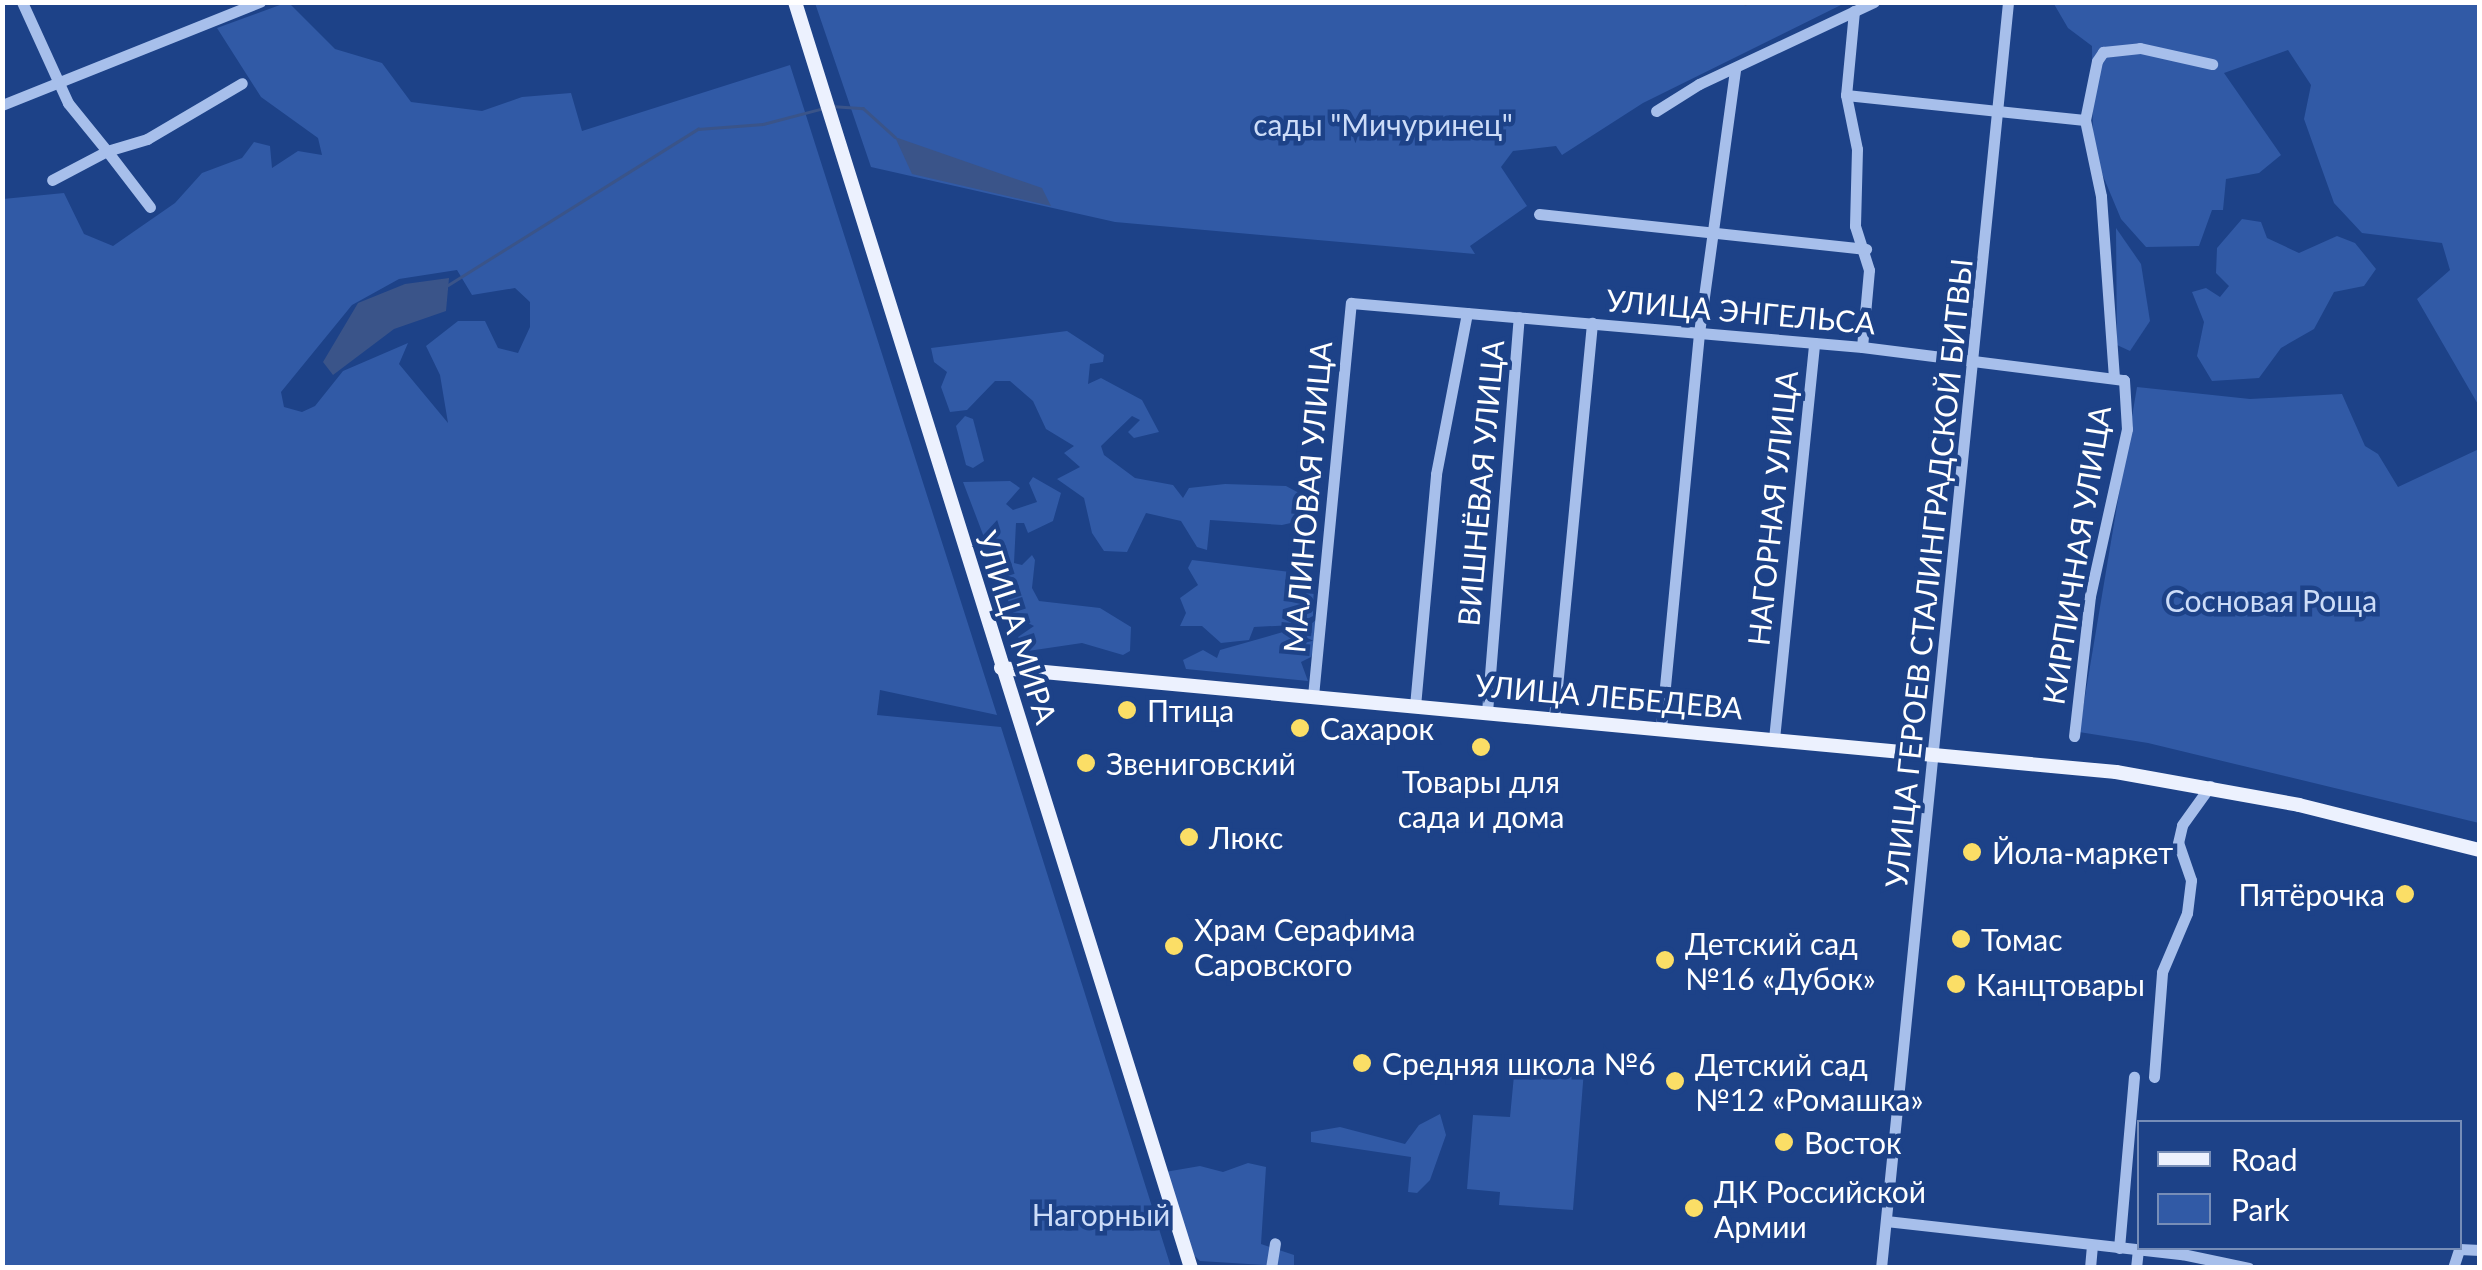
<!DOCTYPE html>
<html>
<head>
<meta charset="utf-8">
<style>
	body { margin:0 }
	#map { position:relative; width:2482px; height:1270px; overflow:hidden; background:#1d4288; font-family:Lato,sans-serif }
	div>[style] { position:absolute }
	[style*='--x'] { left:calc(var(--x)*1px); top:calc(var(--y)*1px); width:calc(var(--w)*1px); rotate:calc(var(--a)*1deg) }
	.green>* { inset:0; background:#315aa6 }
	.water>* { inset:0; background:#3a5489 }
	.stream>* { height:2.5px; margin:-1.25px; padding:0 1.25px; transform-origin:1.25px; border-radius:1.25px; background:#3a5489 }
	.minor>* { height:11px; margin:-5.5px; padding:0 5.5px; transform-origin:5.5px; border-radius:5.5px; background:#a7bfeb }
	.major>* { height:14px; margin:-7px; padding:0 7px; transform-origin:7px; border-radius:7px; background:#ecf1fe }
	.dots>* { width:28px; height:28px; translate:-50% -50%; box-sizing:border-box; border:5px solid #1d4288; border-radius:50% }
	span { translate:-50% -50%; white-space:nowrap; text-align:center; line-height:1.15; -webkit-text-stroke:9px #1d4288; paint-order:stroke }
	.park-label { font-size:30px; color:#ccdcf8 }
	.street-label { font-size:30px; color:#fff }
	.poi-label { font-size:30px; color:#fff }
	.left { translate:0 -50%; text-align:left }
	.right { translate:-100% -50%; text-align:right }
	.frame { position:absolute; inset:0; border:5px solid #fff; pointer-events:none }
	.legend { position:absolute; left:2137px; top:1120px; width:325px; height:130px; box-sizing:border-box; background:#1d4288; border:2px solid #778eb8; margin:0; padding:12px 18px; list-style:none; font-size:30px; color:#fff }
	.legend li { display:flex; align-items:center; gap:20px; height:50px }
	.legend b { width:50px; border:2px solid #778eb8 }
</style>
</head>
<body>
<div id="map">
	<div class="green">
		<div style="clip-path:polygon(evenodd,288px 2px,335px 49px,382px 63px,411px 102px,482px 111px,522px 97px,571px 93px,582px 131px,790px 65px,997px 715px,880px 690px,877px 715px,1001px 727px,1171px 1267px,3px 1267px,3px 199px,64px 193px,84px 234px,113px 246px,175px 203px,202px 173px,242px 158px,254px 142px,270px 146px,272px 168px,298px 151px,322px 155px,318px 138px,261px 97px,217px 28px,288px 2px,457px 270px,472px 295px,515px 288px,530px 302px,530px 327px,518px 353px,498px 348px,485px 321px,458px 321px,426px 346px,440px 375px,448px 423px,399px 364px,408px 343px,343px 371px,315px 406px,302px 412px,284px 407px,281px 392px,352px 305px,399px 279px,457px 270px)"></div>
		<div style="clip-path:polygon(815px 3px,1845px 3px,1643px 103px,1562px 155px,1556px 146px,1513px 151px,1501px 167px,1527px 206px,1470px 246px,1475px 254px,1115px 222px,871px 167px)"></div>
		<div style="clip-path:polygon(2479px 3px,2479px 406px,2417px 299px,2450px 270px,2442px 243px,2362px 233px,2334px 203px,2304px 119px,2311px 85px,2288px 50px,2224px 73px,2281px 155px,2259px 173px,2226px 179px,2223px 210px,2212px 210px,2199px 246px,2146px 247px,2121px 219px,2093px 152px,2092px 46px,2068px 28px,2054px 4px)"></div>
		<div style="clip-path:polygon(2242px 219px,2261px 222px,2267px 238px,2299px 253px,2337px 236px,2355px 243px,2376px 269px,2364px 286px,2334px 292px,2314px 329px,2281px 348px,2259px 378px,2212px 381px,2197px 356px,2204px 322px,2192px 292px,2206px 288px,2220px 297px,2229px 286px,2216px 273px,2217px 248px)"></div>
		<div style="clip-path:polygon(2116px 228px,2141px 264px,2150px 321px,2130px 351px,2117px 345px)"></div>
		<div style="clip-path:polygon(1067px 331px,1104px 355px,1103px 362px,1090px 364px,1088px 384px,1101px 378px,1142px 400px,1159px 432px,1134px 438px,1128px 432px,1140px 420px,1132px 416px,1101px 446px,1104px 455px,1135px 478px,1173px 485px,1183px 498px,1189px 488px,1225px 484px,1286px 486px,1299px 493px,1304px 520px,1282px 525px,1210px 520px,1207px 550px,1197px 547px,1181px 521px,1146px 513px,1127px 552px,1104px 551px,1092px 533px,1084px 498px,1057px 479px,1080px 467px,1064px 453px,1074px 446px,1046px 429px,1033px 401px,1010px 381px,995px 381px,967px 410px,950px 412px,941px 387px,947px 372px,934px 362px,931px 348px)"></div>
		<div style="clip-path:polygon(2137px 387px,2250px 399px,2342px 394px,2365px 446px,2378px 454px,2398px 487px,2479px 449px,2479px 823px,2148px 743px,2079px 732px)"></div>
		<div style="clip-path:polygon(965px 416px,973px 419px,984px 461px,973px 468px,966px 465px,956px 426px)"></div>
		<div style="clip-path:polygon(1033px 477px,1061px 493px,1053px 521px,1028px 533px,1024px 523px,1016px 523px,1014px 563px,1022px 565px,1032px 555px,1035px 560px,1032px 588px,1039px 601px,1100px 608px,1131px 627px,1130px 651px,1123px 655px,1082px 643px,1028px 651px,1018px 637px,1034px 626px,1014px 616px,963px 482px,1010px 481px,1020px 488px,1006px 504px,1013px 510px,1037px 502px,1029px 483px)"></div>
		<div style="clip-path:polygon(1192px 560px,1314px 575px,1313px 616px,1295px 625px,1254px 627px,1249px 640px,1221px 643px,1202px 626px,1180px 626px,1186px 613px,1180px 598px,1198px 585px,1188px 568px)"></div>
		<div style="clip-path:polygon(1317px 619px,1321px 631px,1311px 657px,1301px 662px,1308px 681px,1186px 669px,1183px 660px,1203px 650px,1217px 658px,1220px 650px,1283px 632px,1298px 635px)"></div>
		<div style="clip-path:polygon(1515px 1065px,1584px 1070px,1573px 1210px,1499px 1205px,1500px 1192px,1467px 1189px,1473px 1115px,1510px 1117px)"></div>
		<div style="clip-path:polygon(1440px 1114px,1446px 1135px,1430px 1180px,1417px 1193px,1408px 1192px,1411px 1157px,1311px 1142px,1311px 1132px,1340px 1127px,1405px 1144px,1419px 1125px)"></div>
		<div style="clip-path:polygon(1248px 1163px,1266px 1167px,1261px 1244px,1294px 1255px,1294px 1267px,1200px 1261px,1185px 1247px,1165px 1172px,1200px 1166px,1223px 1172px)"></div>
	</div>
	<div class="water">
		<div style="clip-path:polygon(895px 137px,1042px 188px,1051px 206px,912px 174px)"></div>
		<div style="clip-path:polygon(449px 278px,446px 311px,394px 329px,333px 375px,323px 362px,358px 303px,405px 284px)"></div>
	</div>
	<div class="stream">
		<div style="--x:1745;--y:4;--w:3;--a:-45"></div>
		<div style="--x:831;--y:106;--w:32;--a:4"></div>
		<div style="--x:863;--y:108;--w:43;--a:42.2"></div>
		<div style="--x:448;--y:285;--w:295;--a:-32"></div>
		<div style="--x:698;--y:129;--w:65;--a:-4.4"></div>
		<div style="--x:763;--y:124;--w:63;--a:-14.7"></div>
	</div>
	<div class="minor">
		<div style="--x:22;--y:2;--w:111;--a:65.5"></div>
		<div style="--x:68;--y:103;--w:62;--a:50.9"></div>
		<div style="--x:107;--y:151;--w:62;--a:152.2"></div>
		<div style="--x:1854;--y:11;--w:84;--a:95.4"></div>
		<div style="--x:1846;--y:95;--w:55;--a:78.5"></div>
		<div style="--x:1857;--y:149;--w:77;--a:91.5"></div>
		<div style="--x:1855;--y:226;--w:46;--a:72.3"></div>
		<div style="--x:1869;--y:270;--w:77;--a:95.2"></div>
		<div style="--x:1846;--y:95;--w:240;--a:6"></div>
		<div style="--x:2;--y:105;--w:278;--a:-21.8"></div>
		<div style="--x:1656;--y:111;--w:51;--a:-32.1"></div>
		<div style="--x:1699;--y:84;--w:193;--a:-25.1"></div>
		<div style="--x:150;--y:207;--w:71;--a:-127.5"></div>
		<div style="--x:107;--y:151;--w:42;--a:-16.7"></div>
		<div style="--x:147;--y:139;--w:110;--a:-30.5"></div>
		<div style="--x:1539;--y:214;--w:329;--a:6.1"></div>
		<div style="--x:2114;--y:378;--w:182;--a:-94.1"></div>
		<div style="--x:2101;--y:196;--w:78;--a:-101.9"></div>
		<div style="--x:2085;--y:120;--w:60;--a:-78.5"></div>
		<div style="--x:2097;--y:61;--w:11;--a:-56"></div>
		<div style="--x:2103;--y:52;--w:37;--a:-6"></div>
		<div style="--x:2140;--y:48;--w:74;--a:12.5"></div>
		<div style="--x:1313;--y:696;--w:395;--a:-84.5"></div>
		<div style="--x:1351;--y:303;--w:513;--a:4.92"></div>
		<div style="--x:1862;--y:347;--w:264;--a:7.2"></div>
		<div style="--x:2124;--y:380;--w:49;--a:86.5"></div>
		<div style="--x:2127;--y:429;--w:171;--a:102.5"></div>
		<div style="--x:2090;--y:596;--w:141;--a:96.5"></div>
		<div style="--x:1415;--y:706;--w:233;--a:-84.8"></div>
		<div style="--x:1436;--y:474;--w:164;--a:-79.1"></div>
		<div style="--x:1487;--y:712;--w:396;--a:-85.4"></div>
		<div style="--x:1554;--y:718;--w:397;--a:-84.5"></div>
		<div style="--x:1661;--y:728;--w:397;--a:-84.5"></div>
		<div style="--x:1699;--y:333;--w:265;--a:-82.2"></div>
		<div style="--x:1774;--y:739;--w:398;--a:-84.2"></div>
		<div style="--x:2154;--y:1077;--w:105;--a:-85.6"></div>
		<div style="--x:2162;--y:972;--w:64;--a:-67"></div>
		<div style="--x:2187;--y:913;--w:33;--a:-83"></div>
		<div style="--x:2191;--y:880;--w:39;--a:-109"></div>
		<div style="--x:2178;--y:843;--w:18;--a:-77"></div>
		<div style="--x:2182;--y:825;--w:48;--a:-54.3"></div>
		<div style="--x:1886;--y:1221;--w:298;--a:6.4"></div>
		<div style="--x:2182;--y:1254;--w:68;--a:11.8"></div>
		<div style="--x:2119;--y:1248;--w:172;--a:-85"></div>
		<div style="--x:1271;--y:1268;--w:25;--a:-81"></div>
		<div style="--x:1881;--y:1268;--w:1272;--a:-84.27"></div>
		<div style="--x:2090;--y:1268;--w:23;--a:-85"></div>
		<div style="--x:2136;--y:1268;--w:18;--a:-84"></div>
		<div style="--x:2453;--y:1268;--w:20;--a:-72"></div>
		<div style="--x:2459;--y:1249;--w:21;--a:3"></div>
	</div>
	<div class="major">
		<div style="--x:795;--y:2;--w:1326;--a:72.63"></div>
		<div style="--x:1001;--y:668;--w:1120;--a:5.33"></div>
		<div style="--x:2116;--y:772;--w:186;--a:10.2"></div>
		<div style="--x:2299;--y:805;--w:187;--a:14"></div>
	</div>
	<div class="dots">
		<div style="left:1127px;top:710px;background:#fbde66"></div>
		<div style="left:1300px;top:728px;background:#fbde66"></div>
		<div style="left:1481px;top:747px;background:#fbde66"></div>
		<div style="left:1086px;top:763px;background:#fbde66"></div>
		<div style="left:1189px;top:837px;background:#fbde66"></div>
		<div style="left:1972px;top:852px;background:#fbde66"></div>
		<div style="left:2405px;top:894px;background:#fbde66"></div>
		<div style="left:1961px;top:939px;background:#fbde66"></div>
		<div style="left:1174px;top:946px;background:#fbde66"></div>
		<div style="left:1665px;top:960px;background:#fbde66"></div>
		<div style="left:1956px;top:984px;background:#fbde66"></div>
		<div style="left:1362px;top:1063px;background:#fbde66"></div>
		<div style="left:1675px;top:1081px;background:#fbde66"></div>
		<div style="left:1784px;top:1142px;background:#fbde66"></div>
		<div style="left:1694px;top:1208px;background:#fbde66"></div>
	</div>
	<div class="park-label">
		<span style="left:1383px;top:124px">сады "Мичуринец"</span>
		<span style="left:2271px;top:600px">Сосновая Роща</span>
		<span style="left:1101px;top:1214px">Нагорный</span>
	</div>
	<div class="street-label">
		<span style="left:1741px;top:311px;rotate:5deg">УЛИЦА ЭНГЕЛЬСА</span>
		<span style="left:1480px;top:483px;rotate:-85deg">ВИШНЁВАЯ УЛИЦА</span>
		<span style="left:1307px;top:497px;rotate:-85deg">МАЛИНОВАЯ УЛИЦА</span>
		<span style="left:1772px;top:508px;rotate:-84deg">НАГОРНАЯ УЛИЦА</span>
		<span style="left:2076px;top:555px;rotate:-81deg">КИРПИЧНАЯ УЛИЦА</span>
		<span style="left:1928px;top:573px;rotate:-84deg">УЛИЦА ГЕРОЕВ СТАЛИНГРАДСКОЙ БИТВЫ</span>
		<span style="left:1017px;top:627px;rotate:72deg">УЛИЦА МИРА</span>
		<span style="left:1609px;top:696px;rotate:5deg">УЛИЦА ЛЕБЕДЕВА</span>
	</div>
	<div class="poi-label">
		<span class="left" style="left:1147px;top:710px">Птица</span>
		<span class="left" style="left:1320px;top:728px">Сахарок</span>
		<span class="left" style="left:1106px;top:763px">Звениговский</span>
		<span style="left:1481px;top:798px">Товары для<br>сада и дома</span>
		<span class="left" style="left:1209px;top:837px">Люкс</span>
		<span class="left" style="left:1992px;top:852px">Йола-маркет</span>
		<span class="right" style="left:2385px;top:894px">Пятёрочка</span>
		<span class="left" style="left:1194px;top:946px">Храм Серафима<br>Саровского</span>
		<span class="left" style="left:1981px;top:939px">Томас</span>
		<span class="left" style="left:1685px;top:960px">Детский сад<br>№16 «Дубок»</span>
		<span class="left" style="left:1976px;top:984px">Канцтовары</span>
		<span class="left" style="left:1382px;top:1063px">Средняя школа №6</span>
		<span class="left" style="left:1695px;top:1081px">Детский сад<br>№12 «Ромашка»</span>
		<span class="left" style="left:1804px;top:1142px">Восток</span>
		<span class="left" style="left:1714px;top:1208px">ДК Российской<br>Армии</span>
	</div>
	<div class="frame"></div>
	<ul class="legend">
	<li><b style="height:12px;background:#ecf1fe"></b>Road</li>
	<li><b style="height:28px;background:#315aa6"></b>Park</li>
	</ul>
</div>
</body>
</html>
